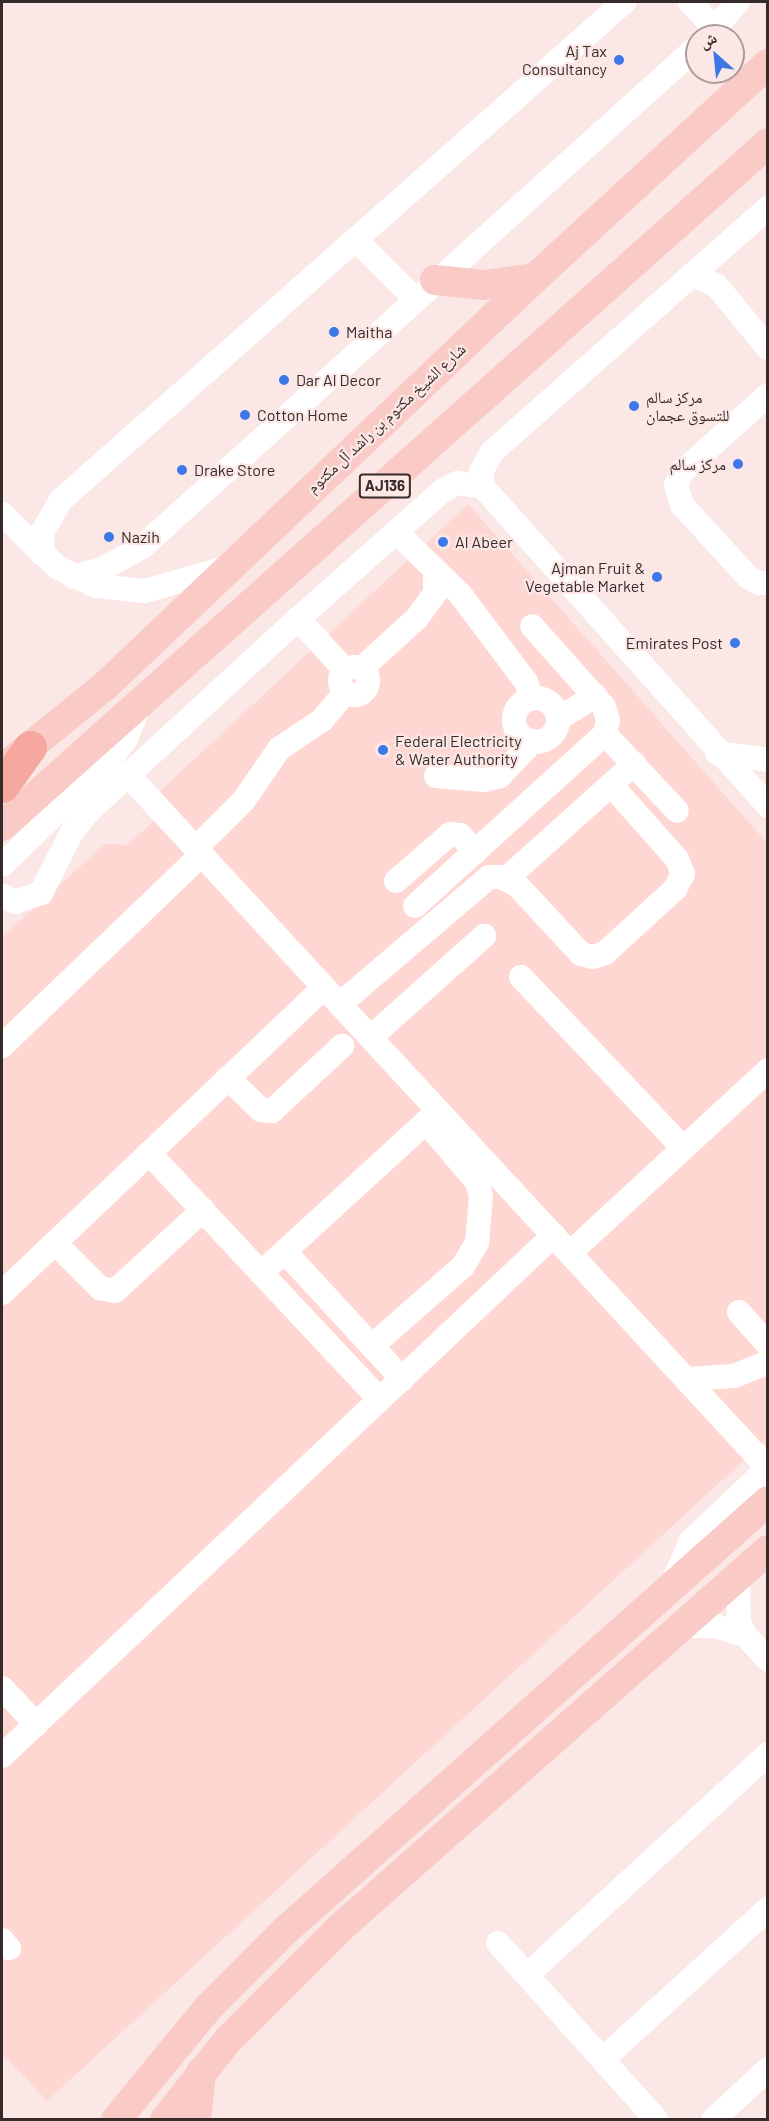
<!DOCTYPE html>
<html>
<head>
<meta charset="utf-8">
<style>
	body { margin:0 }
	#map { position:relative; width:769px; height:2121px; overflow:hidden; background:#fbe7e5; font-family:Barlow,"Noto Naskh Arabic",sans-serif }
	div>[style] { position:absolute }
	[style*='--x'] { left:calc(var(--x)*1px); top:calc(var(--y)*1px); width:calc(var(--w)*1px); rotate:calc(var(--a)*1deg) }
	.built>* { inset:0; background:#ffd7d2 }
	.minor>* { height:24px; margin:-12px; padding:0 12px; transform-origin:12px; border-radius:12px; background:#fff }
	.minor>.ring { margin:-12px; padding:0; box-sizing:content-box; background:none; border:24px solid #fff; border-radius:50% }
	.major>* { height:30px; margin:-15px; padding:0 15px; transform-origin:15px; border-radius:15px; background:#facbc6 }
	.highway>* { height:33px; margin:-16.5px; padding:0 16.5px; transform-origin:16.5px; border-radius:16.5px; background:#f6a8a0 }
	.dots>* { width:16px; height:16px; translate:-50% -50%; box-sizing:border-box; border:3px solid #fbe7e5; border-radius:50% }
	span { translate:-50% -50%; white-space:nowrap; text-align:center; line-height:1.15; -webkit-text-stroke:4.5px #fbe7e5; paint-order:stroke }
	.shield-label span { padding:2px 4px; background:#fbe7e5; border:2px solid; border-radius:4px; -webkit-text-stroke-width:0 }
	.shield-label { font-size:15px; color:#372b2a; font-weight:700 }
	.poi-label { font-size:16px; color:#372b2a }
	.right { translate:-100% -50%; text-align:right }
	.left { translate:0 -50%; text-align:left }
	.street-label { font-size:16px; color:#372b2a }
	.frame { position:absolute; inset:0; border:3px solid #372b2a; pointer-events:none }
	.north { position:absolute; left:685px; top:24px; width:60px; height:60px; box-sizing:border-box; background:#fbe7e5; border:2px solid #ad9c9a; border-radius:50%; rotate:333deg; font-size:16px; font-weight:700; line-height:24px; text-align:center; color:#372b2a }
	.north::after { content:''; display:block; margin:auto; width:21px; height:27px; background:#3e78e8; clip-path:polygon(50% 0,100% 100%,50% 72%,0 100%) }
</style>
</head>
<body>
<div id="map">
	<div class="built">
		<div style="clip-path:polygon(468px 504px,767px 843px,767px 1439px,47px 2101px,2px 2053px,2px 937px,105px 844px,127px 845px,169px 808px,158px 793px)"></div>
	</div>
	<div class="minor">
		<div style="--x:690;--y:2;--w:37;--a:47"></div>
		<div style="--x:708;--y:36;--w:45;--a:-48.6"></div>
		<div style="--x:356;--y:240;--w:82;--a:45"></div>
		<div style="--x:692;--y:275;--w:26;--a:23"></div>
		<div style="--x:716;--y:285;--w:82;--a:50.5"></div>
		<div style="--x:768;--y:395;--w:115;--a:138.2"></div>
		<div style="--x:682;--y:472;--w:14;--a:115"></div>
		<div style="--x:676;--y:485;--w:21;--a:73"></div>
		<div style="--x:682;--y:505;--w:98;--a:47.5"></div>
		<div style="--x:748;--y:577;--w:13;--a:29"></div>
		<div style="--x:759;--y:583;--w:9;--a:0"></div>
		<div style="--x:483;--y:487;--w:15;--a:-98"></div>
		<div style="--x:481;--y:472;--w:23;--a:-61"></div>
		<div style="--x:492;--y:452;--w:368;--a:-41.5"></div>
		<div style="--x:2;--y:514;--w:76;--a:43.9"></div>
		<div style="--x:57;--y:567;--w:43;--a:26"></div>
		<div style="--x:96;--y:586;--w:49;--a:5.8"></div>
		<div style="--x:145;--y:591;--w:84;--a:-15.9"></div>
		<div style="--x:396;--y:532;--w:89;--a:44.1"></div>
		<div style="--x:460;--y:594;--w:110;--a:53.1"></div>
		<div style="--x:526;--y:682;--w:18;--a:71"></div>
		<div style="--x:42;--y:554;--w:23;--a:-88"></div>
		<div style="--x:43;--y:531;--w:36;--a:-60"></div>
		<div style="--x:61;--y:500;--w:752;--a:-41.49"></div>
		<div style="--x:73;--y:577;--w:32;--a:-16"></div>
		<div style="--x:104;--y:568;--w:43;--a:-28.9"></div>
		<div style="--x:142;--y:547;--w:747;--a:-42.02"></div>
		<div style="--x:298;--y:619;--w:69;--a:47.3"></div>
		<div class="ring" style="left:340px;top:667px;width:4px;height:4px"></div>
		<div style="--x:361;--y:669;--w:76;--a:-42.3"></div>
		<div style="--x:417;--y:618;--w:31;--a:-54"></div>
		<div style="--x:435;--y:593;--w:21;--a:-90"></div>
		<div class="ring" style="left:514px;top:698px;width:20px;height:20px"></div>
		<div style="--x:558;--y:719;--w:44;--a:-31.9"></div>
		<div style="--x:605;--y:734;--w:105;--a:46.9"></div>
		<div style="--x:717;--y:753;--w:51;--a:7.8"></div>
		<div style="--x:128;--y:775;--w:943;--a:47.28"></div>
		<div style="--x:436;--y:776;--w:49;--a:4.7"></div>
		<div style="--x:485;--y:780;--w:16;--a:-15"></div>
		<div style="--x:500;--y:776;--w:48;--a:-46.7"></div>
		<div style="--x:196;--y:848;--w:68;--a:-45"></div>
		<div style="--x:244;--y:800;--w:62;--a:-55.5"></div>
		<div style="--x:279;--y:749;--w:52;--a:-34"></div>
		<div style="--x:322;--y:720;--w:35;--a:-50"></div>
		<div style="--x:2;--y:865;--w:149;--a:-43.9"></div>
		<div style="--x:109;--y:762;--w:29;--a:-54"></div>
		<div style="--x:126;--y:739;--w:37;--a:-68"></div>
		<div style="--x:507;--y:878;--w:171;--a:-41.9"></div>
		<div style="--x:396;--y:881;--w:72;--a:-41"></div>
		<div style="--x:450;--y:834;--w:10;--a:6"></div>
		<div style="--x:460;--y:835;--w:23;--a:47"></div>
		<div style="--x:2;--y:895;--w:15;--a:28"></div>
		<div style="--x:15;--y:902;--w:28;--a:-19"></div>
		<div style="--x:41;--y:893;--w:68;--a:-63.1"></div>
		<div style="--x:72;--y:832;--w:28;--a:-51"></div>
		<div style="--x:90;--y:810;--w:282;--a:-42.6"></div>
		<div style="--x:298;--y:619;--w:193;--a:-41.6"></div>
		<div style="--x:442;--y:491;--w:18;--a:-27"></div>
		<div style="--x:458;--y:483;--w:25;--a:9"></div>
		<div style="--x:483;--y:487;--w:428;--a:48.2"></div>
		<div style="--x:415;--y:906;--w:256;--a:-42.2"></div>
		<div style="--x:605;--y:734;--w:14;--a:-78"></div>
		<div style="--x:608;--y:720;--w:14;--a:-107"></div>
		<div style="--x:604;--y:707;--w:108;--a:-131.6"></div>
		<div style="--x:521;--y:977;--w:236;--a:46.5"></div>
		<div style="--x:340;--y:1004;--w:196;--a:-40.4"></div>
		<div style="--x:489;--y:877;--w:12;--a:0"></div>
		<div style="--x:501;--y:877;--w:18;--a:27"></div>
		<div style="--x:517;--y:885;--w:94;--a:47.2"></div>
		<div style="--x:581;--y:954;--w:12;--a:14"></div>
		<div style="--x:593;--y:957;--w:13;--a:-18"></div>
		<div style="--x:605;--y:953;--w:95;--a:-42.4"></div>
		<div style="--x:675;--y:889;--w:17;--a:-62"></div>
		<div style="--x:683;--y:874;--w:16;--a:-112"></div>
		<div style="--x:677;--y:859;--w:99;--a:-131.7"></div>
		<div style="--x:371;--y:1037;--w:152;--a:-41.8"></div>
		<div style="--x:2;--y:1046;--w:277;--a:-43.8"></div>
		<div style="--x:228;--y:1078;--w:46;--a:44.1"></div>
		<div style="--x:261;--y:1110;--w:11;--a:5"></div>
		<div style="--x:272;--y:1111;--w:96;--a:-42.9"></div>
		<div style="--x:149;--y:1153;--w:338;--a:46.9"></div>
		<div style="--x:55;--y:1243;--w:64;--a:45"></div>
		<div style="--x:100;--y:1288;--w:15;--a:11"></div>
		<div style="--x:115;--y:1291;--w:120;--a:-42.6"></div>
		<div style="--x:285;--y:1252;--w:173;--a:47.3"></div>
		<div style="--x:570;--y:1253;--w:270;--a:-42.7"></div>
		<div style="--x:261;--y:1273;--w:239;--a:-42.5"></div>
		<div style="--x:2;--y:1293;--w:444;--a:-43.5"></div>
		<div style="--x:739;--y:1312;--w:44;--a:48.7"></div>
		<div style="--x:372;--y:1346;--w:121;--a:-41.3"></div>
		<div style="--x:463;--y:1266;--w:27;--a:-59"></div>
		<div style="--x:477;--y:1243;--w:47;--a:-85.1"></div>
		<div style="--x:481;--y:1196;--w:15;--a:-106"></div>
		<div style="--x:477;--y:1182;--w:79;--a:-130.4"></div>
		<div style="--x:687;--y:1379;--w:47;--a:-3.7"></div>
		<div style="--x:734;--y:1376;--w:37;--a:-22"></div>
		<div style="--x:738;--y:1578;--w:44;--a:88.7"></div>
		<div style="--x:739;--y:1622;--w:14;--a:65"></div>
		<div style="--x:745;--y:1635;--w:34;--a:47"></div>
		<div style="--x:670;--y:1589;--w:52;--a:-66.4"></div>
		<div style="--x:691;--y:1541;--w:106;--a:-43.5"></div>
		<div style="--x:684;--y:1626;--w:31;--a:0"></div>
		<div style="--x:715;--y:1626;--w:31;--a:17"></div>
		<div style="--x:2;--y:1688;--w:50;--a:46.6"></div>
		<div style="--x:2;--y:1756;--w:759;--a:-43.35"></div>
		<div style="--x:2;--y:1940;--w:11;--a:49"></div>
		<div style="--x:498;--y:1943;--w:238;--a:48.1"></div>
		<div style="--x:527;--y:1975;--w:327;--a:-42.5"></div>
		<div style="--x:604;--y:2058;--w:222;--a:-42.3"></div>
		<div style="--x:713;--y:2120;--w:75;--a:-42.8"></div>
	</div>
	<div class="major">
		<div style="--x:435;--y:280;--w:50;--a:5.7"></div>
		<div style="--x:485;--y:285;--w:50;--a:-8"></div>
		<div style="--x:11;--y:762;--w:121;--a:-39"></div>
		<div style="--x:105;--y:686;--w:593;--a:-43.5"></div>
		<div style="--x:535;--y:278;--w:316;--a:-42.6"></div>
		<div style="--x:2;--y:826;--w:1026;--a:-41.72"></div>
		<div style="--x:116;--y:2120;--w:145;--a:-50.6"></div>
		<div style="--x:208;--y:2008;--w:110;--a:-45"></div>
		<div style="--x:286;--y:1930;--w:645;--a:-41.67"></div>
		<div style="--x:165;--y:2120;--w:102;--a:-51.8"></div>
		<div style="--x:228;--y:2040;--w:158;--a:-45"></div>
		<div style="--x:340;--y:1928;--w:571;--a:-41.45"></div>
		<div style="--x:196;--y:2120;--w:48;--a:-84.1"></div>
	</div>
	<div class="highway">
		<div style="--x:2;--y:786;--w:48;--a:-54.3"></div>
	</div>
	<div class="dots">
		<div style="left:619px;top:60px;background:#3e78e8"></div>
		<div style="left:334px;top:332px;background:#3e78e8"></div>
		<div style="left:284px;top:380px;background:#3e78e8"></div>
		<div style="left:634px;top:406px;background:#3e78e8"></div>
		<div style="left:245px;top:415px;background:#3e78e8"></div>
		<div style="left:738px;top:464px;background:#3e78e8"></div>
		<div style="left:182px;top:470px;background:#3e78e8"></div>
		<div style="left:109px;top:537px;background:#3e78e8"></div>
		<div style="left:443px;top:542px;background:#3e78e8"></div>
		<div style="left:657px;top:577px;background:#3e78e8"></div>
		<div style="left:735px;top:643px;background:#3e78e8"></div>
		<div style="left:383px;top:750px;background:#3e78e8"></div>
	</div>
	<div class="shield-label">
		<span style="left:385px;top:486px">AJ136</span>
	</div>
	<div class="poi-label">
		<span class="right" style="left:607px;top:60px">Aj Tax<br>Consultancy</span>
		<span class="left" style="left:346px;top:332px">Maitha</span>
		<span class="left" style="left:296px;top:380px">Dar Al Decor</span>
		<span class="left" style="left:646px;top:406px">مركز سالم<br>للتسوق عجمان</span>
		<span class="left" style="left:257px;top:415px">Cotton Home</span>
		<span class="right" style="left:726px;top:464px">مركز سالم</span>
		<span class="left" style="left:194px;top:470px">Drake Store</span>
		<span class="left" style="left:121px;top:537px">Nazih</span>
		<span class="left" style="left:455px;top:542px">Al Abeer</span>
		<span class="right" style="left:645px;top:577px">Ajman Fruit &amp;<br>Vegetable Market</span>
		<span class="right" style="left:723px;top:643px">Emirates Post</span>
		<span class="left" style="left:395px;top:750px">Federal Electricity<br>&amp; Water Authority</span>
	</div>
	<div class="street-label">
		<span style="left:386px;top:418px;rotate:-43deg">شارع الشيخ مكتوم بن راشد آل مكتوم</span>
	</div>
	<div class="frame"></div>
	<div class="north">ش</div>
</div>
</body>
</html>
